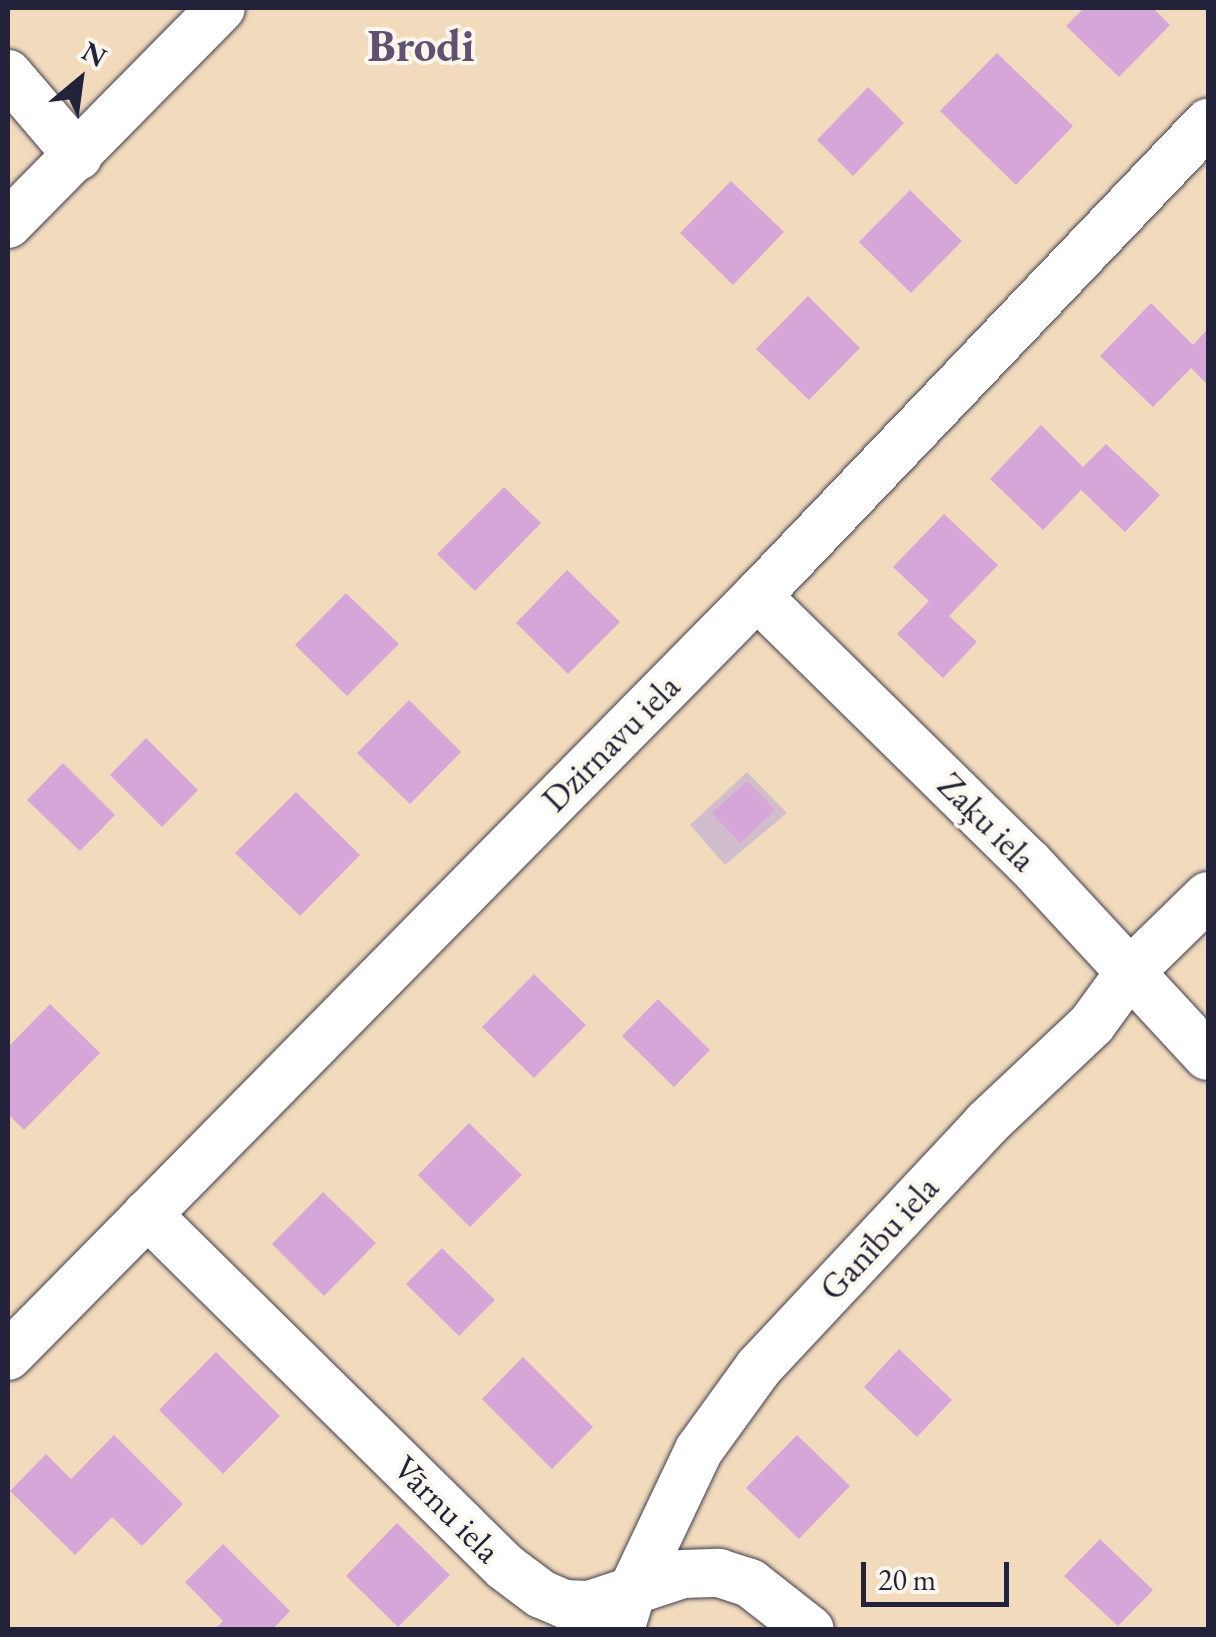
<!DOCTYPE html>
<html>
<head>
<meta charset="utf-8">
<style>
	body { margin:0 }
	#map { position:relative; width:1216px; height:1637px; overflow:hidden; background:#f2dbbc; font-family:"EB Garamond",serif }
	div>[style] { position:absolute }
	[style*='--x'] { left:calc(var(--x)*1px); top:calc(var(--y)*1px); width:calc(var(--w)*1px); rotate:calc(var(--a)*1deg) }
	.industrial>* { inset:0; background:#d1bdcb }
	.building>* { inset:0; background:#d7a6d8 }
	.roads { filter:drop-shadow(0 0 2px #413e4e) drop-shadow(0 0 2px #413e4e) }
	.minor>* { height:48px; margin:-24px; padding:0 24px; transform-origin:24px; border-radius:24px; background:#fff }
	span { translate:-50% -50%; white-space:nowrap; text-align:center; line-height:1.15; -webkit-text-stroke:8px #fbf7ec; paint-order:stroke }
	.street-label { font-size:35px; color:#22223b }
	.district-label { font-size:45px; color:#615072; font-weight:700 }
	.frame { position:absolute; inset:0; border:10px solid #22223b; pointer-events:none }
	.north { position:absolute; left:30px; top:30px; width:100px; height:100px; -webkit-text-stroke:8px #fbf7ec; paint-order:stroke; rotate:29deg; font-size:28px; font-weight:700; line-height:40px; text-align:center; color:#22223b }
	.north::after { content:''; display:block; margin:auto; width:35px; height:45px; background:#22223b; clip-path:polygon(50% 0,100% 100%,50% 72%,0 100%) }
	.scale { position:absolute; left:861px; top:1562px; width:148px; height:45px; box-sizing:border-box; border:5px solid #22223b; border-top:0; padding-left:12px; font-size:30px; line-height:35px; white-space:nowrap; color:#22223b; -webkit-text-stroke:8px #fbf7ec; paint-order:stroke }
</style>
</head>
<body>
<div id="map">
	<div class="industrial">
		<div style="clip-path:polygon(747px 772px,787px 813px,725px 865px,690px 825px)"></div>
	</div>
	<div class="building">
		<div style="clip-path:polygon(1084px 8px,1153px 8px,1170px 25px,1119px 77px,1066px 26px)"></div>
		<div style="clip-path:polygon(997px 53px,1073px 126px,1016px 185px,940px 111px)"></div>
		<div style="clip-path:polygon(868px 87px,904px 123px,853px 176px,817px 140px)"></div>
		<div style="clip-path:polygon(731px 181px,784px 232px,733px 285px,680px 233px)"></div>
		<div style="clip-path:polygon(910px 190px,962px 241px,911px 293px,859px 242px)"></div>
		<div style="clip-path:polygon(808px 296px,860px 348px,809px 400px,756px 349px)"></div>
		<div style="clip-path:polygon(1151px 303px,1193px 345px,1208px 329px,1208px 385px,1191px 368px,1153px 407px,1100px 356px)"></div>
		<div style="clip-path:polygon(1041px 425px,1083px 467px,1106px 444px,1160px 495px,1125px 532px,1081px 490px,1043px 530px,990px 479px)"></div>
		<div style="clip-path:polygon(504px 487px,541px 523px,475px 591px,437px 554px)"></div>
		<div style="clip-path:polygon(944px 514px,998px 565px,949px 616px,977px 642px,943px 678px,897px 634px,929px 601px,893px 567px)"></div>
		<div style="clip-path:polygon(567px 570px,620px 622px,568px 674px,516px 623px)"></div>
		<div style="clip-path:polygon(346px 593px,399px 644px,347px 696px,295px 645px)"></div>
		<div style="clip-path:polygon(409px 700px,461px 752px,410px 804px,357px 753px)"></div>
		<div style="clip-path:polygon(146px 738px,198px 790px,162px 827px,110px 775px)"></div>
		<div style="clip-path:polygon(63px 763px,115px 815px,80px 851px,27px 800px)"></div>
		<div style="clip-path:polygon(747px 781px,775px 810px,740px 843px,712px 813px)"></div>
		<div style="clip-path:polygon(296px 792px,360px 855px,300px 916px,235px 853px)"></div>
		<div style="clip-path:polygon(534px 974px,586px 1025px,534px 1078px,482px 1027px)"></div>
		<div style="clip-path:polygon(658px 999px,710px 1050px,674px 1087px,622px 1036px)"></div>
		<div style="clip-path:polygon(50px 1004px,100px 1053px,24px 1130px,8px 1114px,8px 1047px)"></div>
		<div style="clip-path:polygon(469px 1123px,522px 1175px,470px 1227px,418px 1175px)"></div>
		<div style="clip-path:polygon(323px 1192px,376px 1243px,324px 1296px,272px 1244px)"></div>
		<div style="clip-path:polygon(442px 1248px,495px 1300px,459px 1336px,406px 1284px)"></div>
		<div style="clip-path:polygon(899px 1349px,952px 1400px,917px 1437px,864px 1387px)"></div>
		<div style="clip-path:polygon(216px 1352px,280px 1416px,223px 1474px,159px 1410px)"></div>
		<div style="clip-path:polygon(523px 1357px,593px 1427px,552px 1469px,482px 1399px)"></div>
		<div style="clip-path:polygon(114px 1435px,183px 1504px,142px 1546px,112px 1517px,75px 1555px,10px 1491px,46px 1454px,71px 1479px)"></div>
		<div style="clip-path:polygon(797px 1435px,850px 1486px,799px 1539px,746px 1488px)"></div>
		<div style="clip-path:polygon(397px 1523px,450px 1575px,398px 1627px,346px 1576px)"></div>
		<div style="clip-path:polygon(1100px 1539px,1153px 1590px,1118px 1626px,1064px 1576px)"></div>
		<div style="clip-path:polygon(223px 1544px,290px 1611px,272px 1630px,214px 1630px,223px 1621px,185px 1582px)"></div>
	</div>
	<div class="roads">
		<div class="minor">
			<div style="--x:8;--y:74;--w:108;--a:49.5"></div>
			<div style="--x:8;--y:224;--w:303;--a:-45.4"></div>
			<div style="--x:757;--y:596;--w:381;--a:44.5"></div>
			<div style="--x:1029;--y:863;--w:263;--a:47.2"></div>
			<div style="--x:147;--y:1214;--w:503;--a:44.6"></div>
			<div style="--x:505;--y:1567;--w:45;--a:36.9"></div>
			<div style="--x:541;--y:1594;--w:25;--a:23"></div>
			<div style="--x:564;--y:1604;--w:25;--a:2"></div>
			<div style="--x:589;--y:1605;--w:99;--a:-18.3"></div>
			<div style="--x:683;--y:1574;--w:36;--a:-2"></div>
			<div style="--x:719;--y:1573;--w:33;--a:18"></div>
			<div style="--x:750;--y:1583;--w:76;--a:38.1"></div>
			<div style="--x:8;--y:1356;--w:1067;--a:-45.42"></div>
			<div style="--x:757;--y:596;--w:654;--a:-46.36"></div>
			<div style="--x:620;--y:1630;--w:39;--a:-73"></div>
			<div style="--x:631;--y:1593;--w:158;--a:-64.6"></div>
			<div style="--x:699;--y:1450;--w:102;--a:-54.1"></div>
			<div style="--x:759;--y:1367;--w:333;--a:-46.9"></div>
			<div style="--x:986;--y:1124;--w:146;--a:-43.3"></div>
			<div style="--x:1092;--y:1024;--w:63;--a:-54"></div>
			<div style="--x:1129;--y:973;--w:110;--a:-44.3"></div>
		</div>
	</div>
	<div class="street-label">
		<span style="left:611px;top:743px;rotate:-45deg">Dzirnavu iela</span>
		<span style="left:987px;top:822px;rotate:45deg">Zaķu iela</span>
		<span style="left:879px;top:1238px;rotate:-47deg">Ganību iela</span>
		<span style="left:447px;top:1509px;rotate:45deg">Vārnu iela</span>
	</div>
	<div class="district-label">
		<span style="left:421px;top:46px">Brodi</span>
	</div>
	<div class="frame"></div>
	<div class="north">N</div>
	<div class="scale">20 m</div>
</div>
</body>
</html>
